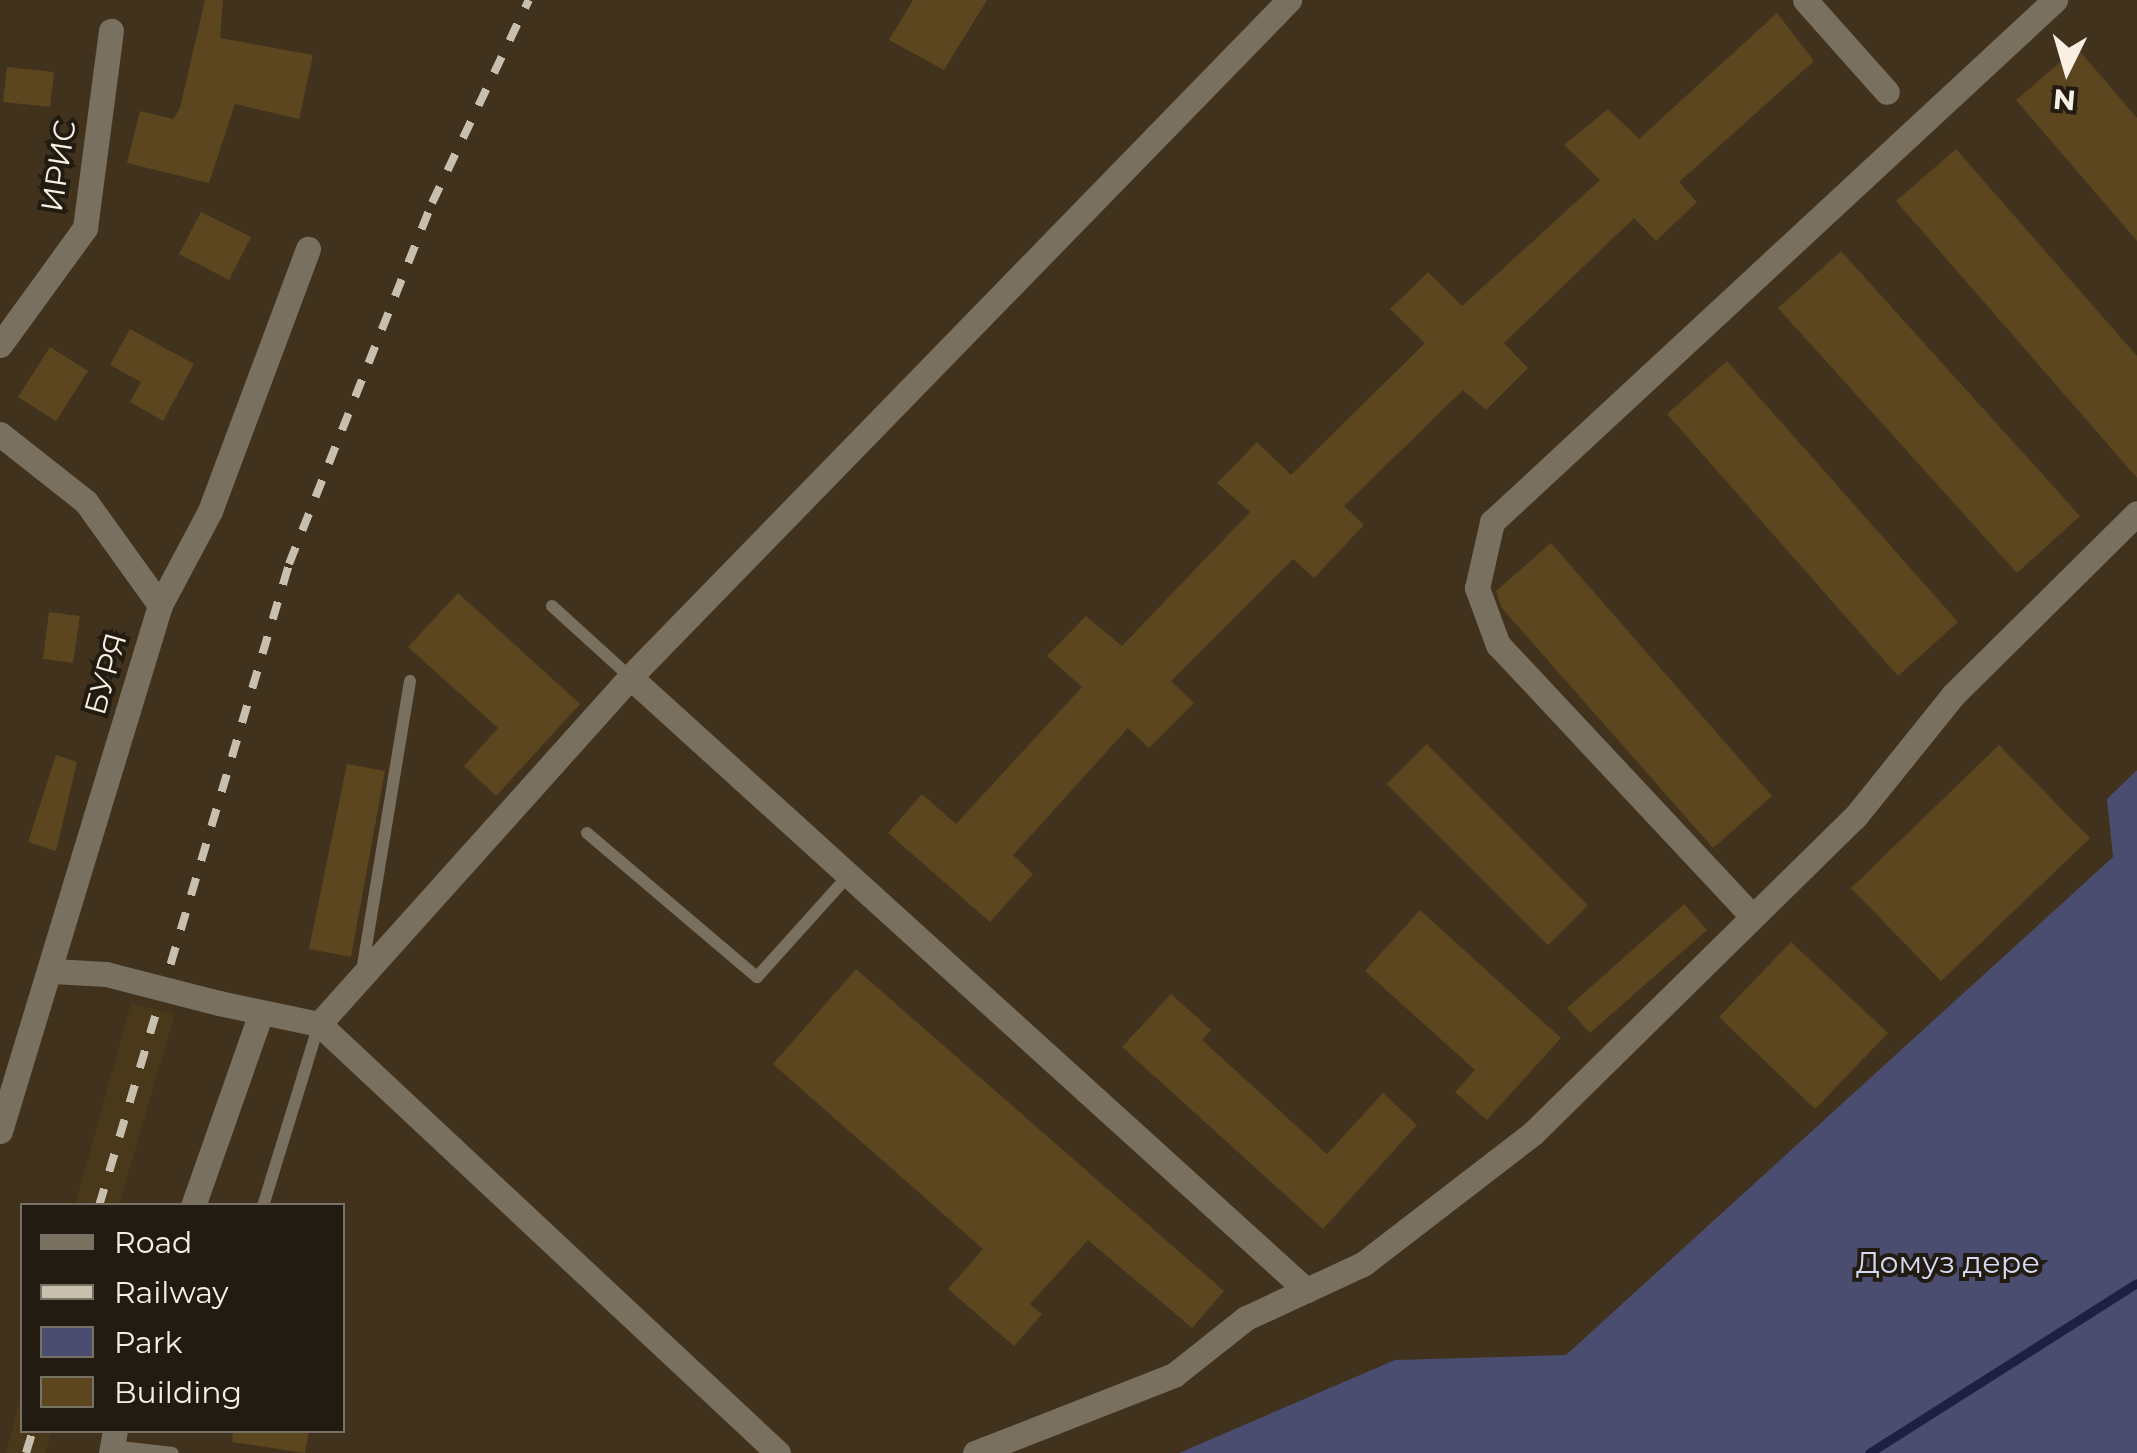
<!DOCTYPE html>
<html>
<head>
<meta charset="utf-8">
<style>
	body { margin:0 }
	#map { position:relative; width:2137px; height:1453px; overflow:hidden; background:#40321c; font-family:Montserrat,sans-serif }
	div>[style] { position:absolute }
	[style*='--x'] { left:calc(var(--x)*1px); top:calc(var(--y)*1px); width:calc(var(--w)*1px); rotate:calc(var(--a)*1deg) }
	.built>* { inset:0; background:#49381a }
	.green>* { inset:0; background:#4a4d6f }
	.stream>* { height:9px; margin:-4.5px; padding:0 4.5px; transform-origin:4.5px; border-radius:4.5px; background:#1f1f41 }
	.building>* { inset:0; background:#5c461f }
	.lane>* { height:12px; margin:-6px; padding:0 6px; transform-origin:6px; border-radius:6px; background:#7a705f }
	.street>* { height:25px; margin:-12.5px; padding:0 12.5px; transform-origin:12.5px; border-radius:12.5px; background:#7a705f }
	.rail>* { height:8px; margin-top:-4px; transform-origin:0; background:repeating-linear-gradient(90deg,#c9bfaf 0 18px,transparent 0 36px) }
	.street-bridge>* { height:25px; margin:-12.5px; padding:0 12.5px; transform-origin:12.5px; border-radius:12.5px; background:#7a705f }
	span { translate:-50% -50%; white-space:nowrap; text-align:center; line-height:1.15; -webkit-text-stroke:8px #211b11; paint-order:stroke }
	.street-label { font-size:30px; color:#f9f0e3 }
	.park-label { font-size:30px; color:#d6daf5 }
	.legend { position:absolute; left:20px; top:1203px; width:325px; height:230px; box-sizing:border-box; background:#211b11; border:2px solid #777065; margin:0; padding:12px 18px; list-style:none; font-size:30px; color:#f9f0e3 }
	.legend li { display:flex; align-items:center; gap:20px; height:50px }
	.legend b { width:50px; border:2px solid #777065 }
	.north { position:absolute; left:2017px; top:20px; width:100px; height:100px; -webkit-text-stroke:8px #211b11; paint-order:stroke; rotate:185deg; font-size:28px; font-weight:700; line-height:40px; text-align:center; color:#f9f0e3 }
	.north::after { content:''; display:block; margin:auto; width:35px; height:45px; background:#f9f0e3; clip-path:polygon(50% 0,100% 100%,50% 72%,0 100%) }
</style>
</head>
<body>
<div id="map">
	<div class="built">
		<div style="clip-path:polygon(131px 1003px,175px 1014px,119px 1205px,75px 1205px)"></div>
		<div style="clip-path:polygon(22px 1392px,22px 1430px,52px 1431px,45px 1453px,6px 1453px)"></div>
	</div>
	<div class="green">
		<div style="clip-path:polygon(2137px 770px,2137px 1453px,1179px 1453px,1395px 1360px,1566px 1355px,2113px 857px,2107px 799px)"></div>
	</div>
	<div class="stream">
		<div style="--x:1869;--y:1453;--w:317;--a:-32.4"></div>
	</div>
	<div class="building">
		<div style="clip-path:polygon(205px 0,223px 0,220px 38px,313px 55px,299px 119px,235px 104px,209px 183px,127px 163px,140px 111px,173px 119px,180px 108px)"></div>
		<div style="clip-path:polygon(913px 0,987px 0,944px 70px,889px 40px)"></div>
		<div style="clip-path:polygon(1777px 13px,1814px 61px,1679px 182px,1697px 202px,1656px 241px,1634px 218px,1504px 343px,1528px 368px,1486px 410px,1463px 390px,1344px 506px,1364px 525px,1314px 578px,1293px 559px,1171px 681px,1194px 703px,1149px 748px,1128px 728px,1013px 855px,1033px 874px,990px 922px,888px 833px,922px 794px,956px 824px,1082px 687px,1047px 656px,1086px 616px,1122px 646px,1250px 512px,1217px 483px,1257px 442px,1291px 475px,1425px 343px,1390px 309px,1428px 272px,1462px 306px,1600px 180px,1564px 145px,1608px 109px,1639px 139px)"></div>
		<div style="clip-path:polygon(2077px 48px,2137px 118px,2137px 241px,2016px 100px)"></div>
		<div style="clip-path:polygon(7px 67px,54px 72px,50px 107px,3px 102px)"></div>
		<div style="clip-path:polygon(1956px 149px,2137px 356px,2137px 478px,1896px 201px)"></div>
		<div style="clip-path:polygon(201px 212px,251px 237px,229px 280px,179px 254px)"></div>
		<div style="clip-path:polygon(1841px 251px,2080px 516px,2017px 573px,1778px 308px)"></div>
		<div style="clip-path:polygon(130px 329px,194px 364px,163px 421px,130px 402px,141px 382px,110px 365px)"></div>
		<div style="clip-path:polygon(50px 347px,88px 371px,56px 421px,18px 397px)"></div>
		<div style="clip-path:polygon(1727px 361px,1958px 622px,1898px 676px,1667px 414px)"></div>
		<div style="clip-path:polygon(1551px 543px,1772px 796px,1713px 848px,1501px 607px,1496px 591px)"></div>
		<div style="clip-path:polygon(458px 593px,580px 704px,496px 796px,464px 766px,498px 728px,408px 647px)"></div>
		<div style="clip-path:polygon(49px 612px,80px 616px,73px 663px,43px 659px)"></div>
		<div style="clip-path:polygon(1427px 744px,1588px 905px,1548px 945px,1387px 784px)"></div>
		<div style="clip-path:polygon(1999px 745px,2090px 838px,1941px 981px,1851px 888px)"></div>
		<div style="clip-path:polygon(56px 755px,77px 762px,56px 851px,28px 842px)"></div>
		<div style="clip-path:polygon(347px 764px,385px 771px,351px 957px,309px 949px)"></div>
		<div style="clip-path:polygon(1684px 904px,1707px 930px,1590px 1033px,1567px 1008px)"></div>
		<div style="clip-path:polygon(1420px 910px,1561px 1038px,1487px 1120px,1455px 1092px,1475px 1070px,1365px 971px)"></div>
		<div style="clip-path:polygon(1791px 942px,1888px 1033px,1815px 1109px,1719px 1017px)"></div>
		<div style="clip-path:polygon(856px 969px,1224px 1291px,1192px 1328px,1088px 1240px,1030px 1304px,1042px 1314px,1014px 1346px,948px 1289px,983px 1249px,773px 1064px)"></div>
		<div style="clip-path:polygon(1171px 994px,1211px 1030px,1202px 1040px,1327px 1154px,1383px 1093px,1417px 1125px,1323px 1229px,1122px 1047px)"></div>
		<div style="clip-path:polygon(233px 1430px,309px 1430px,305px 1453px,232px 1442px)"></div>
	</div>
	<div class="lane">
		<div style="--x:552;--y:606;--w:105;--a:42.3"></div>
		<div style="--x:587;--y:833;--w:223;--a:40.3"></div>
		<div style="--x:757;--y:977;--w:137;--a:-48"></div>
		<div style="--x:362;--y:971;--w:294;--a:-80.6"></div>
		<div style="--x:263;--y:1206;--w:190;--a:-72.9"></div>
		<div style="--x:112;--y:1446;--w:61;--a:6.5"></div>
	</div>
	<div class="street">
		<div style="--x:1805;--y:0;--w:123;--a:48.3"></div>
		<div style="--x:0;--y:345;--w:145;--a:-54"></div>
		<div style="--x:85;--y:228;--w:199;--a:-82.5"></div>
		<div style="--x:0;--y:434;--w:110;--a:38.3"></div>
		<div style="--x:86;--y:502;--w:127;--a:54.3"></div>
		<div style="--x:630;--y:677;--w:913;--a:42.2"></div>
		<div style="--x:1752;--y:916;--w:371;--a:-133.1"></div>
		<div style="--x:1498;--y:645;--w:61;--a:-110.2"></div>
		<div style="--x:1477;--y:588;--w:68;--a:-77.2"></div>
		<div style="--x:1492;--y:522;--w:768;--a:-42.84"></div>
		<div style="--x:53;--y:971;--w:53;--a:3.2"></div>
		<div style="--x:219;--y:1003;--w:102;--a:11.9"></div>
		<div style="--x:0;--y:1131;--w:550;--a:-73.08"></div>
		<div style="--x:160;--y:605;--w:106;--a:-62"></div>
		<div style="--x:210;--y:511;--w:280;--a:-69.5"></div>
		<div style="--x:193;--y:1206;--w:201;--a:-70.6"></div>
		<div style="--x:111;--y:1453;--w:23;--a:-80"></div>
		<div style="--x:778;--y:1453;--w:628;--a:-136.93"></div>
		<div style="--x:319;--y:1024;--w:466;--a:-48.1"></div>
		<div style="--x:630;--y:677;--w:945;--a:-45.77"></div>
		<div style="--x:975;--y:1453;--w:214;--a:-21.4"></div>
		<div style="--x:1174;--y:1375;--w:92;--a:-38.4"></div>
		<div style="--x:1246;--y:1318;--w:129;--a:-24.8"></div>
		<div style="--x:1363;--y:1264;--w:215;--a:-37.6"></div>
		<div style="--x:1533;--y:1133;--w:451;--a:-44.5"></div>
		<div style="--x:1855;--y:817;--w:158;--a:-51.2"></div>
		<div style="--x:1954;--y:694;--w:257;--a:-44.7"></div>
	</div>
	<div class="rail">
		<div style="--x:99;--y:1206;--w:670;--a:-73.51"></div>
		<div style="--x:289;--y:564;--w:388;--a:-68.4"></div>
		<div style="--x:432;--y:203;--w:225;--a:-64.5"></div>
		<div style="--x:26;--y:1453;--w:24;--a:-73"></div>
	</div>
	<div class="street-bridge">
		<div style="--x:106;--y:974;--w:117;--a:14.4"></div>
	</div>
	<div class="street-label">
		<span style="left:59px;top:166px;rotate:-81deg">ИРИС</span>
		<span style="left:106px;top:674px;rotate:-74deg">БУРЯ</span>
	</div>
	<div class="park-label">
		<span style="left:1948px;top:1263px">Домуз дере</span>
	</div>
	<ul class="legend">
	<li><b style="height:12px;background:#7a705f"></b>Road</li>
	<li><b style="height:12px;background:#c9bfaf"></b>Railway</li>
	<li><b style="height:28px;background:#4a4d6f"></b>Park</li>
	<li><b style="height:28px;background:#5c461f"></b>Building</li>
	</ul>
	<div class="north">N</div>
</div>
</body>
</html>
